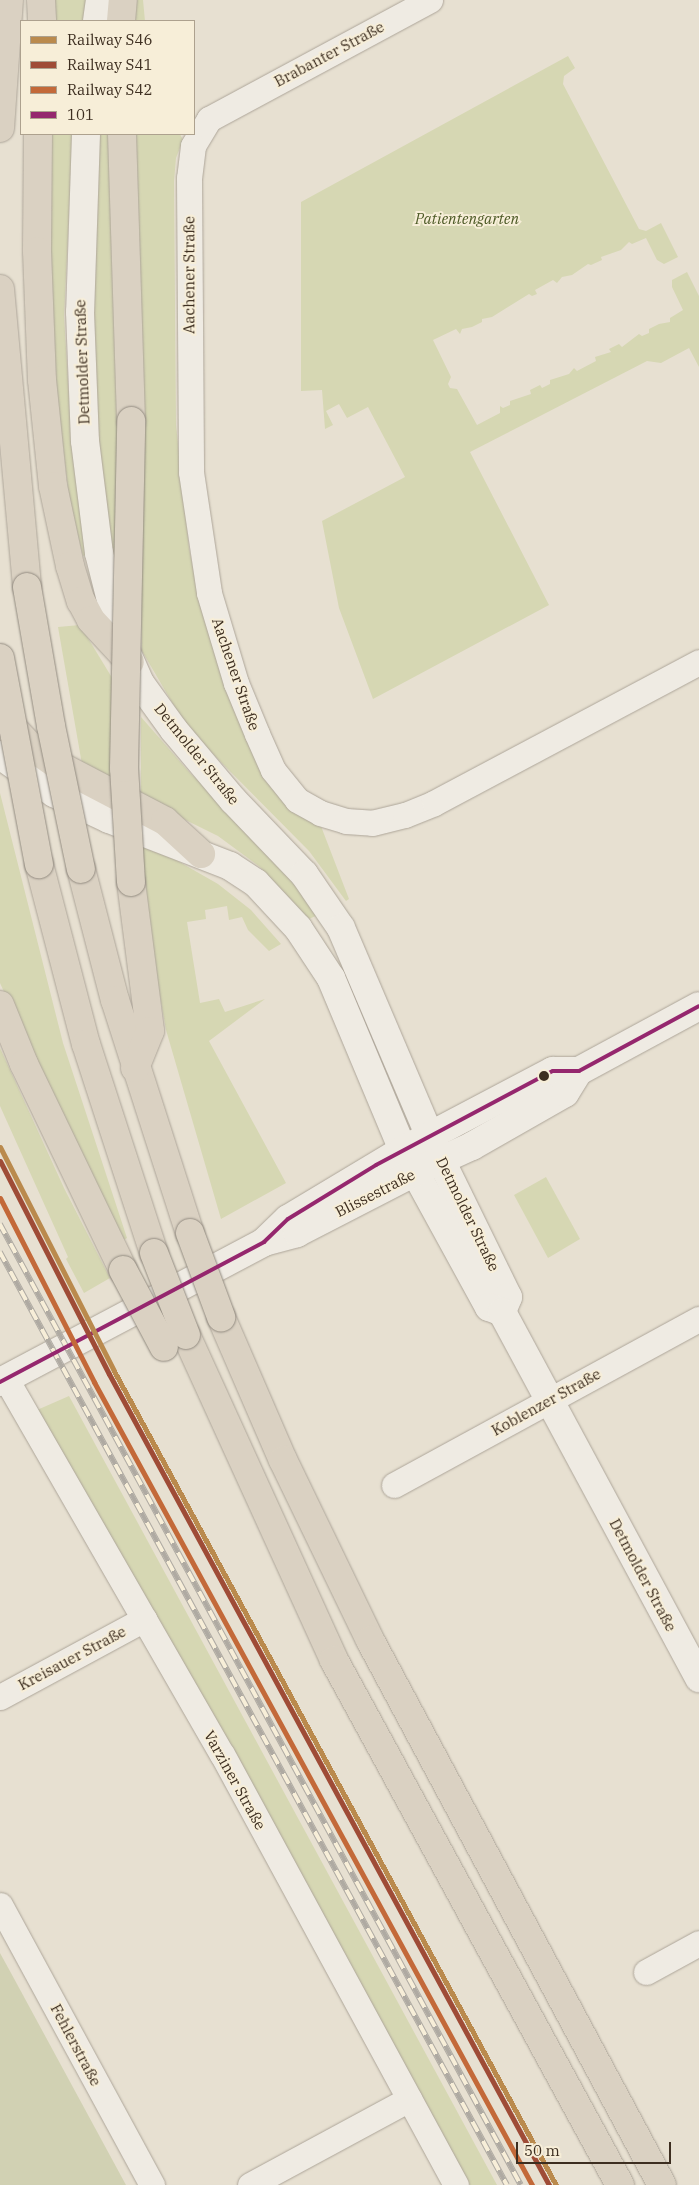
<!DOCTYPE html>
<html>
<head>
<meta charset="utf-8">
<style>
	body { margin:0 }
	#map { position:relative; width:699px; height:2185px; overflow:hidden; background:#e7e0d1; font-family:"IBM Plex Serif",serif }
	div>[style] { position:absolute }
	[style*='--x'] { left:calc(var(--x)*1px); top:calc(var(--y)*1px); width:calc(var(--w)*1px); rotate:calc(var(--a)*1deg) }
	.green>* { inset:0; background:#d6d7b3 }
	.cemetery>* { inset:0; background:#d1d1b3 }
	.roads { filter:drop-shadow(0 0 1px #ada599) drop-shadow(0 0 1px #ada599) }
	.minor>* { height:25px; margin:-12.5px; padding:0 12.5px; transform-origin:12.5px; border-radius:12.5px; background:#efebe3 }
	.tertiary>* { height:28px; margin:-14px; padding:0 14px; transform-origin:14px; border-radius:14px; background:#efebe3 }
	.secondary>* { height:28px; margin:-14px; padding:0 14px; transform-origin:14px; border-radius:14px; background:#efebe3 }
	.motorway>* { height:28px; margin:-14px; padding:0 14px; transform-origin:14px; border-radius:14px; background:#dad1c2 }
	.rail>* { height:5.5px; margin-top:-2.75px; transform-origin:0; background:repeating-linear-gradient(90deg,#f7eed8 0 11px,#afaaa2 0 22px); box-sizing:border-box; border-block:1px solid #afaaa2 }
	.bridges { filter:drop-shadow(0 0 1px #928b80) drop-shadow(0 0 1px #928b80) }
	.motorway-bridge>* { height:28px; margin:-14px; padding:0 14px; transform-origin:14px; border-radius:14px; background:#dad1c2 }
	.bus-1>* { height:4px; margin:-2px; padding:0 2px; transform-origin:2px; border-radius:2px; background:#95276e }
	.rail-1>* { height:5px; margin:-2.5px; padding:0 2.5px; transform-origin:2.5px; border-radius:2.5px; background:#ba8a4d }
	.rail-2>* { height:5px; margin:-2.5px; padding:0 2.5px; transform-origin:2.5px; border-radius:2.5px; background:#9f4c37 }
	.rail-3>* { height:5px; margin:-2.5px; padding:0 2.5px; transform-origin:2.5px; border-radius:2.5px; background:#c36939 }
	.dots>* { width:14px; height:14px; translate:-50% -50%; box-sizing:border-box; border:2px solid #f7eed8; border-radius:50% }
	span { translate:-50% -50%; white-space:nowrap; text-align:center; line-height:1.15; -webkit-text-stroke:4px #f7eed8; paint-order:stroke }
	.street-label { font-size:15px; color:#3d2e20 }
	.park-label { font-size:15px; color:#4d5a26; font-style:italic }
	.legend { position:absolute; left:20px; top:20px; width:175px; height:115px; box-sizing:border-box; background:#f7eed8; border:1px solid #ada18e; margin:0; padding:6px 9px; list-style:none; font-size:15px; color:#3d2e20 }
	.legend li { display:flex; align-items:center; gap:10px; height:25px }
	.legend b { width:25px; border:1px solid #ada18e }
	.scale { position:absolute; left:516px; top:2142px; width:155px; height:22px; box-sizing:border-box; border:2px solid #3d2e20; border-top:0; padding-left:6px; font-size:15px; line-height:18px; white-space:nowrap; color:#3d2e20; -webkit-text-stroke:4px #f7eed8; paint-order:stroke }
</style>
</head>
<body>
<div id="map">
	<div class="green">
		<div style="clip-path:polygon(52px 0,89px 0,86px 21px,51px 21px)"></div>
		<div style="clip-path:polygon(132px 0,143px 0,145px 21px,131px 21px)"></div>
		<div style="clip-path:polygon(568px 56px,575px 68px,564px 76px,563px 84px,639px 229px,646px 231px,661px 223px,678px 257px,664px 264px,657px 260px,646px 238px,632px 244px,629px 242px,621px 250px,601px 257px,602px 260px,591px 265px,588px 264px,572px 275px,562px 277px,557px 283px,553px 280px,535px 290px,537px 294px,532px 296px,529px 294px,492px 317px,482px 319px,482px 322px,472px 327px,462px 329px,460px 334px,456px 329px,433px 340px,451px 377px,448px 384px,450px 388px,457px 389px,477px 425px,500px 413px,500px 406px,503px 408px,510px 405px,510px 401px,531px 394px,530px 390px,540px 385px,542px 388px,550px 384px,550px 380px,569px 374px,574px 368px,577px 371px,596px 361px,595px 357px,611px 352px,609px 349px,619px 344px,622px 347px,639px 334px,642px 336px,649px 333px,649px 329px,659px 324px,670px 322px,670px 318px,683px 310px,672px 287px,672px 280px,687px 272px,699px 296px,699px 367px,689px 348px,661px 363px,647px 361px,470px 452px,549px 605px,373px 699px,339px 608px,322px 521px,405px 477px,368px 407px,347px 418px,339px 404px,326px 411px,333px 425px,325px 429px,322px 390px,301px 391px,301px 202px)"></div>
		<div style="clip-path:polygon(48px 134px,73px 134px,64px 316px,72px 445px,89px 554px,83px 556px,70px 505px,54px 370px)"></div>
		<div style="clip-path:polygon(96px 134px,112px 134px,120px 358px,117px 588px,93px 409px)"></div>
		<div style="clip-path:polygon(133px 134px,180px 134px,183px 140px,176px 158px,174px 181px,176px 425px,189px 548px,199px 596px,239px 719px,319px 821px,349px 899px,346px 901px,309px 851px,210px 751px,180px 716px,142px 651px)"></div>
		<div style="clip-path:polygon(80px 625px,114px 681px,112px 784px,83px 770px,58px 627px)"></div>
		<div style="clip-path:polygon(141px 717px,190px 773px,252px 832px,320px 914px,309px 919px,260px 867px,218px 836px,141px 798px)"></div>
		<div style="clip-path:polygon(0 793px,63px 1043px,127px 1238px,119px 1243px,0 983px)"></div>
		<div style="clip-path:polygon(142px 847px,176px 860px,218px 884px,251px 910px,281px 944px,269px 951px,248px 930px,242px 917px,229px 920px,227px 906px,205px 910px,206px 919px,187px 922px,200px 1003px,219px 999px,225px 1012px,265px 999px,209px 1041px,286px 1183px,221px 1219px,166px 1030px,152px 951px)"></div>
		<div style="clip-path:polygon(0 1048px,64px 1188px,110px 1278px,84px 1293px,66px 1259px,68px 1257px,0 1106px)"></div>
		<div style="clip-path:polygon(546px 1177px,580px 1239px,548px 1258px,514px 1195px)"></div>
		<div style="clip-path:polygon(69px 1396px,497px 2185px,470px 2185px,37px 1410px)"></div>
	</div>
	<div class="cemetery">
		<div style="clip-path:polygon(0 1953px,11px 1973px,126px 2185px,0 2185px)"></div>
	</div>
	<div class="roads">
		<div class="minor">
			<div style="--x:430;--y:0;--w:251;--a:151.7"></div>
			<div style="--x:209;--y:119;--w:31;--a:121"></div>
			<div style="--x:193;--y:146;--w:32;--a:97"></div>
			<div style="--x:189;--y:178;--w:294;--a:89.6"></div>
			<div style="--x:191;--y:472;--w:122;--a:81.5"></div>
			<div style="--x:209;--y:593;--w:94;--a:73.3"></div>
			<div style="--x:236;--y:683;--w:55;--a:67.6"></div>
			<div style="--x:257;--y:734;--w:39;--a:66"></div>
			<div style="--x:273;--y:770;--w:38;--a:51"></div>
			<div style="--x:297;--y:800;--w:26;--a:29"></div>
			<div style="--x:320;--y:813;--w:27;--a:17"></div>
			<div style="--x:346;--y:821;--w:26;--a:4"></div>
			<div style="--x:372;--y:823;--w:34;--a:-14"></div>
			<div style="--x:405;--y:815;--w:31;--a:-22"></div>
			<div style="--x:434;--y:803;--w:300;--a:-28"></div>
			<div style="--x:6;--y:1379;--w:433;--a:60.1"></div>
			<div style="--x:222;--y:1754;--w:490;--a:61.5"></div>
			<div style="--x:394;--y:1485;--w:347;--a:-28.6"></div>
			<div style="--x:0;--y:1697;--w:164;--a:-28.4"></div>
			<div style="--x:0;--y:1905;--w:319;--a:61.5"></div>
			<div style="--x:646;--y:1972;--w:60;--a:-28.7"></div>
			<div style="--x:250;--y:2185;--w:181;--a:-28.4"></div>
		</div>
		<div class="tertiary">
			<div style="--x:431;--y:1140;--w:175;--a:63.9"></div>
			<div style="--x:508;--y:1297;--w:16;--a:112"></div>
			<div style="--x:264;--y:1242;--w:33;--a:-44"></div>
			<div style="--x:288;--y:1219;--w:134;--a:-31"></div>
			<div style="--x:403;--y:1150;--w:179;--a:61.3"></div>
			<div style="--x:489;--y:1307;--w:14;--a:21"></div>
			<div style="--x:502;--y:1312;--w:416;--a:61.7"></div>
			<div style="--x:0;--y:1382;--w:299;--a:-27.9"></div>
			<div style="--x:264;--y:1242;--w:34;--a:-15"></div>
			<div style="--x:297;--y:1233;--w:133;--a:-27.3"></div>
		</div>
		<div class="secondary">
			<div style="--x:97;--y:21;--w:21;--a:-82"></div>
			<div style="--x:86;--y:134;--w:178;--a:91.9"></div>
			<div style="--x:80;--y:312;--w:129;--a:87.8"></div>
			<div style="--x:85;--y:441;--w:113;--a:82.9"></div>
			<div style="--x:99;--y:553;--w:90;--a:75.8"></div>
			<div style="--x:121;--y:640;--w:47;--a:66.2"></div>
			<div style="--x:140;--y:683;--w:58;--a:54.1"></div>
			<div style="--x:174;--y:730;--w:92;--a:49.9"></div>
			<div style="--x:233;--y:800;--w:103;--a:46.2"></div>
			<div style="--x:304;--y:874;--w:65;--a:55.6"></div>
			<div style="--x:341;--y:928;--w:227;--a:66.9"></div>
			<div style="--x:0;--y:755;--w:66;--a:35.1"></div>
			<div style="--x:54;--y:793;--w:61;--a:25.3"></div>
			<div style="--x:109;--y:819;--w:130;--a:21.2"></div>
			<div style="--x:230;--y:866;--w:31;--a:33"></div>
			<div style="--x:256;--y:883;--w:62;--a:47"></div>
			<div style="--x:298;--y:928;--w:60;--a:56.6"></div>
			<div style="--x:331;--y:978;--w:186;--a:67.3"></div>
			<div style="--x:403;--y:1150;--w:170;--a:-27.8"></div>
			<div style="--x:553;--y:1071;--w:26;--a:0"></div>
			<div style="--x:579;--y:1071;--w:136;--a:-28.4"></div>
			<div style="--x:415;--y:1172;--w:63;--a:-24.5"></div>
			<div style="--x:472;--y:1146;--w:107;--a:-29.7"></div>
			<div style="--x:565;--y:1093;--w:26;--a:-58"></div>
		</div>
		<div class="motorway">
			<div style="--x:41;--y:0;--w:21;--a:87"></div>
			<div style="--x:121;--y:21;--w:21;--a:-85"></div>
			<div style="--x:0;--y:128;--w:128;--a:-86"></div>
			<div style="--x:38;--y:134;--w:117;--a:90.5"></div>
			<div style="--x:37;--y:251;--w:129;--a:87.8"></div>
			<div style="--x:42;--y:380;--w:107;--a:84.1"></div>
			<div style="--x:53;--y:486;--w:82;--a:78"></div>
			<div style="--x:70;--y:566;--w:37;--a:73"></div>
			<div style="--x:81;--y:601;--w:21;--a:62"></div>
			<div style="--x:91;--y:620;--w:57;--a:47.1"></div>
			<div style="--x:122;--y:134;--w:287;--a:88.2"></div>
			<div style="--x:0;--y:289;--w:299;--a:84.8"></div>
			<div style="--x:4;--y:719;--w:37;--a:46"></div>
			<div style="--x:30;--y:746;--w:32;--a:35"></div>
			<div style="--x:56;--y:764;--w:123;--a:27.6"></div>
			<div style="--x:165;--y:821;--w:49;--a:42.5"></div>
			<div style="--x:39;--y:864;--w:186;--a:75.4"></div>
			<div style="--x:86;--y:1044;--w:220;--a:72"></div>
			<div style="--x:81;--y:869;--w:135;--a:75.5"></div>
			<div style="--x:115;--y:1000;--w:245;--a:72.2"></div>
			<div style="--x:131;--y:882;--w:150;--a:82.7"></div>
			<div style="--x:150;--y:1031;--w:40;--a:112"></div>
			<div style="--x:0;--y:1005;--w:64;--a:67.9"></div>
			<div style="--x:24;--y:1064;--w:229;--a:64.3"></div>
			<div style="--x:221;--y:1317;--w:156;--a:66.6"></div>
			<div style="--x:283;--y:1460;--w:200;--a:64.2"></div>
			<div style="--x:370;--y:1640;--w:618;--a:61.82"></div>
			<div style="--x:186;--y:1335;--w:357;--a:65.5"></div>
			<div style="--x:334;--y:1660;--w:598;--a:61.42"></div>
		</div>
	</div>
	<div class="rail">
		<div style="--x:0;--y:1224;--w:1093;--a:61.54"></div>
		<div style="--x:0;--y:1252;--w:1062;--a:61.48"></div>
	</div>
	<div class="bridges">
		<div class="motorway-bridge">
			<div style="--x:27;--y:587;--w:141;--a:80.2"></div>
			<div style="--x:51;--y:726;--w:146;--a:78.2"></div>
			<div style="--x:0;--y:658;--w:210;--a:79.3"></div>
			<div style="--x:131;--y:882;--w:114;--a:-93.5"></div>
			<div style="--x:124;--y:768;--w:347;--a:-88.8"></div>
			<div style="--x:190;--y:1233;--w:90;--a:69.7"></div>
			<div style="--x:154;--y:1253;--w:88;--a:68.7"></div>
			<div style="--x:123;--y:1270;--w:87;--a:62"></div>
		</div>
	</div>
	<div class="bus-1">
		<div style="--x:0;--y:1382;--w:299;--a:-27.9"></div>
		<div style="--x:264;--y:1242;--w:33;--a:-44"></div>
		<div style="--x:288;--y:1219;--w:103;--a:-31.5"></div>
		<div style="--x:376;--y:1165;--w:200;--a:-28"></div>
		<div style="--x:553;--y:1071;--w:26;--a:0"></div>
		<div style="--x:579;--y:1071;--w:136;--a:-28.4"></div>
	</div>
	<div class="rail-1">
		<div style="--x:0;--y:1147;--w:251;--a:63"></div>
		<div style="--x:114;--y:1371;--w:926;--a:61.5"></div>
	</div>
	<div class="rail-2">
		<div style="--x:0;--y:1161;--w:239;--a:62.9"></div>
		<div style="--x:109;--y:1374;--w:923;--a:61.52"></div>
	</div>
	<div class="rail-3">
		<div style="--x:0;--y:1198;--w:207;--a:62.9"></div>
		<div style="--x:94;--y:1382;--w:915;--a:61.39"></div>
	</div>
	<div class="dots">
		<div style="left:544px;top:1076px;background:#3d2e20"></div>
	</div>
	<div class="street-label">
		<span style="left:329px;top:54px;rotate:-28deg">Brabanter Straße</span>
		<span style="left:189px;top:275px;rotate:-90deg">Aachener Straße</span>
		<span style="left:82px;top:362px;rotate:-92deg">Detmolder Straße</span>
		<span style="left:236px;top:674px;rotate:71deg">Aachener Straße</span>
		<span style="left:197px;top:754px;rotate:51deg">Detmolder Straße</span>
		<span style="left:375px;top:1193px;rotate:-27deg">Blissestraße</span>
		<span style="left:468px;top:1214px;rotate:64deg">Detmolder Straße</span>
		<span style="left:546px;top:1402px;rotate:-29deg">Koblenzer Straße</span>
		<span style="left:643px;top:1575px;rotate:62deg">Detmolder Straße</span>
		<span style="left:72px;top:1658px;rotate:-28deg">Kreisauer Straße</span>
		<span style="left:235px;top:1780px;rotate:61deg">Varziner Straße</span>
		<span style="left:76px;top:2045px;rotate:62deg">Fehlerstraße</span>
	</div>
	<div class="park-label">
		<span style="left:467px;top:219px">Patientengarten</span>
	</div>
	<ul class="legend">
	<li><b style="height:6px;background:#ba8a4d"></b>Railway S46</li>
	<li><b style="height:6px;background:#9f4c37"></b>Railway S41</li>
	<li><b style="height:6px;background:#c36939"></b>Railway S42</li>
	<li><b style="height:6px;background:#95276e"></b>101</li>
	</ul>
	<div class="scale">50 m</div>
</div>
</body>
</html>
